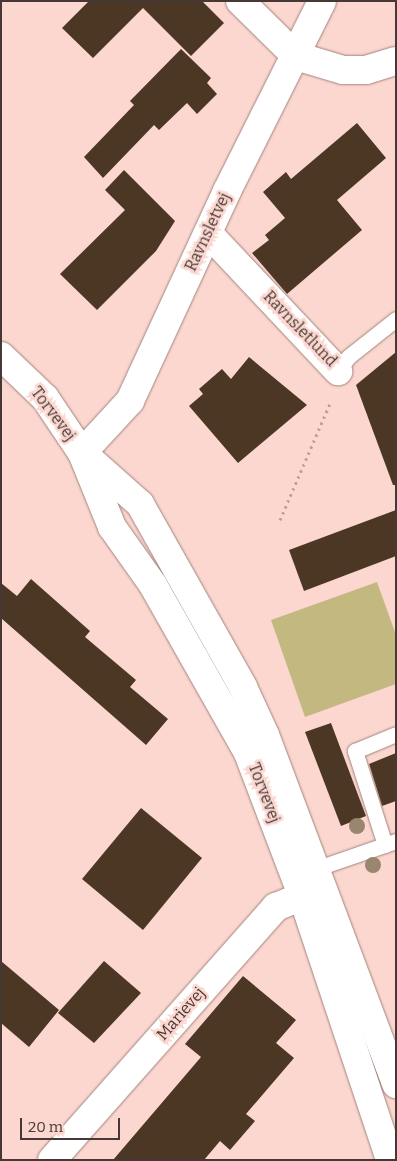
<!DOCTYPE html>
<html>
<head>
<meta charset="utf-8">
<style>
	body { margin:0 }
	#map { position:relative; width:397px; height:1161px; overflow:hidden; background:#fbd7d0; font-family:Bitter,serif }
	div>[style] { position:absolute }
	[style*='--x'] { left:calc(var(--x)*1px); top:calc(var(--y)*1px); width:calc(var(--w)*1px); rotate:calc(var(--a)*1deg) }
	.green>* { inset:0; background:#c4b881 }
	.building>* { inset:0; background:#4b3724 }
	.path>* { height:3px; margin-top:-1.5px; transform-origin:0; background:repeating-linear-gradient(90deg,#bea19c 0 2.5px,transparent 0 6.5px) }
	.roads { filter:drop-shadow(0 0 1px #a4837d) drop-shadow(0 0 1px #a4837d) }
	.lane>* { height:15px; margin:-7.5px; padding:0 7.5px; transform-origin:7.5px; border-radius:7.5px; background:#fff }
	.street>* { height:28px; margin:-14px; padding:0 14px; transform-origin:14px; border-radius:14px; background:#fff }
	.secondary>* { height:28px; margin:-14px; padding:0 14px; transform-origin:14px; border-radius:14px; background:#fff }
	.trees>* { width:16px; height:16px; margin:-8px; border-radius:50%; background:#9a866e }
	span { translate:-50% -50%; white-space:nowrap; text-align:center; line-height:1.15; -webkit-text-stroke:5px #fbd7d0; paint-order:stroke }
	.street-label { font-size:16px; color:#463835 }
	.frame { position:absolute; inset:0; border:2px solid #463835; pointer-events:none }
	.scale { position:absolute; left:20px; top:1118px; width:100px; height:22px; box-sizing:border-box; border:2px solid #463835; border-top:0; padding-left:6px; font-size:15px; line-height:18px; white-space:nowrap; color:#463835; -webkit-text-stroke:4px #fbd7d0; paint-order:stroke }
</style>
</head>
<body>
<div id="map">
	<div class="green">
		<div style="clip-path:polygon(377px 582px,396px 635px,396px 684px,305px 717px,271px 620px)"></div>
	</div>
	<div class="building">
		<div style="clip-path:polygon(89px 1px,202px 1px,224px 23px,191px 56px,143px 8px,93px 58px,62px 28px)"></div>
		<div style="clip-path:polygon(181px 49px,211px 78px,207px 83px,217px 94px,197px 114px,187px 103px,159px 130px,154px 125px,103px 178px,84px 157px,134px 105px,130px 101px)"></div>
		<div style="clip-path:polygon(357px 123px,386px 158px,337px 200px,362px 230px,287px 294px,252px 253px,269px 240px,265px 235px,285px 218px,263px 192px,286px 172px,291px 179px)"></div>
		<div style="clip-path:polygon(124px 170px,175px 221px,156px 251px,97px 310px,60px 274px,125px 210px,105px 190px)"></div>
		<div style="clip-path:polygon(396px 352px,396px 485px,393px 485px,356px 385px)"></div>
		<div style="clip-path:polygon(249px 357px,307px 405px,238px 463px,189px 406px,203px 394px,199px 389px,222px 369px,231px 379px)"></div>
		<div style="clip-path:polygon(396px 510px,396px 556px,304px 591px,289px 550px)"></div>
		<div style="clip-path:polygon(31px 579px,90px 631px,85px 637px,136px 680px,130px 687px,168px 719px,146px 745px,1px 618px,1px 583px,17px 596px)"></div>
		<div style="clip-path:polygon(331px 723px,366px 816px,341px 826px,305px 732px)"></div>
		<div style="clip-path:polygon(396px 753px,396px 801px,382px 806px,369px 764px)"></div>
		<div style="clip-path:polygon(141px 808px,202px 858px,143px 930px,82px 879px)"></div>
		<div style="clip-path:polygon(1px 961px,59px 1010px,29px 1047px,1px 1023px)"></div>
		<div style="clip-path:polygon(104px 961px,141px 993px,94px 1043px,58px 1013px)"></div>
		<div style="clip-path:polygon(243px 976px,296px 1020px,276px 1043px,294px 1058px,246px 1114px,255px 1121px,230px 1150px,220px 1141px,204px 1160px,113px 1160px,201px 1057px,185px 1044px)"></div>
	</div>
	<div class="path">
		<div style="--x:280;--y:520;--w:129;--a:-66.8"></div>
	</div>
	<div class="roads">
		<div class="lane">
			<div style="--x:338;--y:371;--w:17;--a:-54"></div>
			<div style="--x:348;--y:357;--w:61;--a:-38.4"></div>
			<div style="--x:385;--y:845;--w:99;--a:-107.7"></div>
			<div style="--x:355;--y:751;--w:44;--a:-22.5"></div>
			<div style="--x:315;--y:869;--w:86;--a:-19.1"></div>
		</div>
		<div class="street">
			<div style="--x:240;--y:1;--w:78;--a:44.5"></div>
			<div style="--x:296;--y:56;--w:49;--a:16.6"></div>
			<div style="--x:343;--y:70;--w:23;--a:0"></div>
			<div style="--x:366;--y:70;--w:31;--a:-17"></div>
			<div style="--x:208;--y:233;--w:190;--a:46.7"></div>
			<div style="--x:82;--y:453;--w:71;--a:-47.3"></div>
			<div style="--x:130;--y:401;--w:231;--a:-65.2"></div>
			<div style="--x:227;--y:191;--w:212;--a:-63.4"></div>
			<div style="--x:52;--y:1160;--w:338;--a:-48.5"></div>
			<div style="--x:276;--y:907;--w:50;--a:-22.4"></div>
		</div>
		<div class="secondary">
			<div style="--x:1;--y:356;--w:61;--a:43.7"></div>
			<div style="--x:45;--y:398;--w:66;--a:56.1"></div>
			<div style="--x:82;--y:453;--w:80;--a:67.9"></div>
			<div style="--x:112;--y:527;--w:71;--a:54.7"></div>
			<div style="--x:153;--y:585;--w:193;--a:60.5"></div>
			<div style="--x:248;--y:753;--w:152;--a:69.2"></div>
			<div style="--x:302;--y:895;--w:279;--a:71.6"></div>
			<div style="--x:87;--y:457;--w:71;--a:41.6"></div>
			<div style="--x:140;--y:504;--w:210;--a:60.6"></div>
			<div style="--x:243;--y:687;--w:53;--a:65.4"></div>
			<div style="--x:265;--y:735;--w:373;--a:69.4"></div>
		</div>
	</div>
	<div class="trees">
		<div style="left:357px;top:826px"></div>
		<div style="left:373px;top:865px"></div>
	</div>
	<div class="street-label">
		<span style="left:208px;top:232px;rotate:-65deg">Ravnsletvej</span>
		<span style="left:300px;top:329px;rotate:46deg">Ravnsletlund</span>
		<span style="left:53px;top:414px;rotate:53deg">Torvevej</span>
		<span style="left:264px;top:793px;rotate:69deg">Torvevej</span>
		<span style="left:181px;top:1014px;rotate:-49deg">Marievej</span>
	</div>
	<div class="frame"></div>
	<div class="scale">20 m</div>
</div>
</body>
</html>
